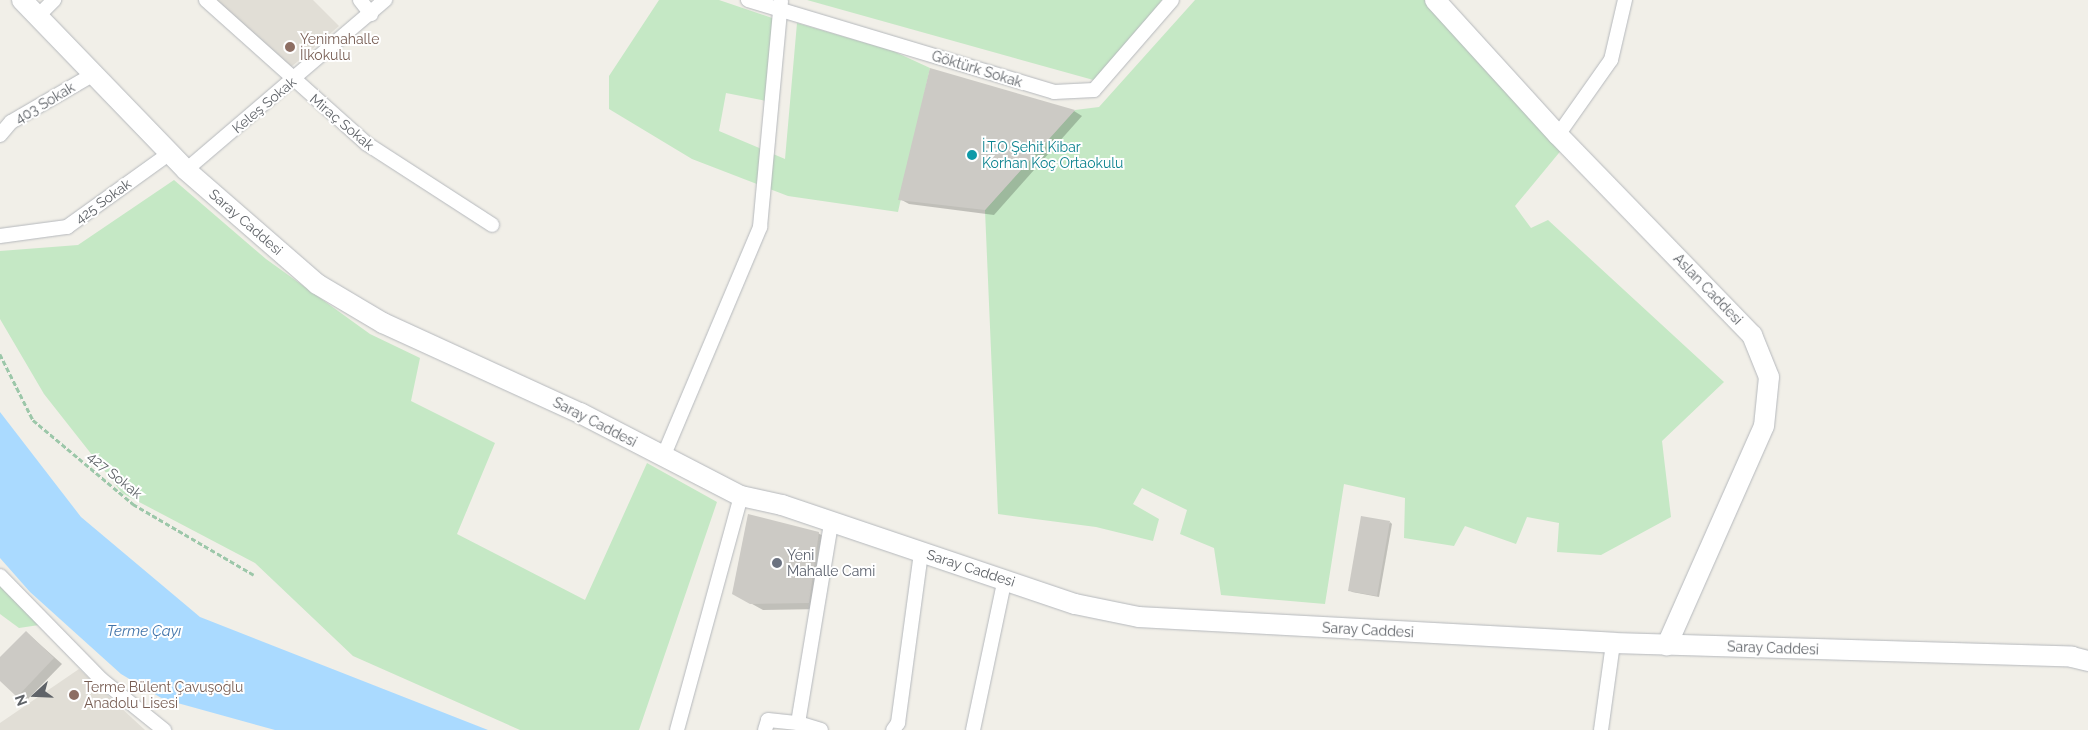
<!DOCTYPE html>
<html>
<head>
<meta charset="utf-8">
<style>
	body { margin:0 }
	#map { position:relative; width:2088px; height:730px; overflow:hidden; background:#f1efe8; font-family:Raleway,sans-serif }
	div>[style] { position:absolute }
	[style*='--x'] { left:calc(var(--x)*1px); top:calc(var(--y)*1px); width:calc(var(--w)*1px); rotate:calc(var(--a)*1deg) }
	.education>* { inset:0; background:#e1ded6 }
	.green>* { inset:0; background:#c5e8c5 }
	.water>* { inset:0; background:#aadaff }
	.shadow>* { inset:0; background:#0003 }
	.building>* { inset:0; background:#cccac5 }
	.path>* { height:2.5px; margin-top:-1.25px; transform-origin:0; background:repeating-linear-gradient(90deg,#9cc7a9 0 5px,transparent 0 7.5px) }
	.roads { filter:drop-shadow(0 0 1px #b5b8bc) drop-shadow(0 0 1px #b5b8bc) }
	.street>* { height:14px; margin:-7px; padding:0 7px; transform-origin:7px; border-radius:7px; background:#fff }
	.secondary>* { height:20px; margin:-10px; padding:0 10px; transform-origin:10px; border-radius:10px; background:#fff }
	.dots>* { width:14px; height:14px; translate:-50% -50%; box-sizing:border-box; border:2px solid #fff; border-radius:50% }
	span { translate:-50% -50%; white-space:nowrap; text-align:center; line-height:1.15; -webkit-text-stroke:4px #fff; paint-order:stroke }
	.education-label { font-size:14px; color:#785e54 }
	.left { translate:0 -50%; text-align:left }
	.street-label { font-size:14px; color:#5f6368 }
	.culture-label { font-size:14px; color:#0d838f }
	.worship-label { font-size:14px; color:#5b616d }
	.water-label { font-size:15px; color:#4174aa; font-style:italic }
	.north { position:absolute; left:10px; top:670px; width:50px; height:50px; -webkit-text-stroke:4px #fff; paint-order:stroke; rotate:250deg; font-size:14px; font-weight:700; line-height:20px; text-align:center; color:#5f6368 }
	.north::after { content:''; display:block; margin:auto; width:18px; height:22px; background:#5f6368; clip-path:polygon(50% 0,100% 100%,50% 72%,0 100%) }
</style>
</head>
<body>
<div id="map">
	<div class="education">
		<div style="clip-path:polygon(215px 0,313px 0,339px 26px,290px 68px)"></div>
		<div style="clip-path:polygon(79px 669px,145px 730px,0 730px,0 723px)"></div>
	</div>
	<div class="green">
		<div style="clip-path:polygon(659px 0,719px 0,778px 20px,771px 102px,726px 93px,719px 131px,785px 159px,797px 23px,893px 51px,930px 68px,898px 212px,788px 196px,692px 159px,609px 109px,609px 76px)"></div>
		<div style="clip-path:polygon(807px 0,1162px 0,1097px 81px)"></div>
		<div style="clip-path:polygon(1195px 0,1444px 0,1563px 148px,1515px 206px,1531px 228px,1548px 220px,1724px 382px,1662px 441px,1671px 517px,1601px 555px,1557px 552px,1559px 523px,1527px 517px,1516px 544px,1465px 526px,1454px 546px,1404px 538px,1405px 498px,1344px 484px,1325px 604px,1221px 595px,1214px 548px,1180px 534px,1187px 510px,1142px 488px,1133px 504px,1159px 519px,1153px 541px,1096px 527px,998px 514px,985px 210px,1075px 110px,1099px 107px)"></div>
		<div style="clip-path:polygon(174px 180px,266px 259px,370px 334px,420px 358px,411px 401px,495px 443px,457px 534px,585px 600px,647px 463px,717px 502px,639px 730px,520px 730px,353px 656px,255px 563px,122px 493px,44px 394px,0 319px,0 251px,78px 245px)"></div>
		<div style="clip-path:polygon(0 586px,39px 625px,19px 628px,0 614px)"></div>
	</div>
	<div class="water">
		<div style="clip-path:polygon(0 412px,81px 517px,200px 617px,488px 730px,275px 730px,163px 699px,121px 674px,30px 592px,0 558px)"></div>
	</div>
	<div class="shadow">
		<div style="clip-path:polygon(930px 70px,1074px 111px,1082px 116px,994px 215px,909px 204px,900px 199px)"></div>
		<div style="clip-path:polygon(1390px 522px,1392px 524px,1379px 597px,1352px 592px,1350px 590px)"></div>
		<div style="clip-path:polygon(818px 533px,830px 540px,821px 609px,763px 610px,734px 594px)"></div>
		<div style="clip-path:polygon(26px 632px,62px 664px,26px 701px,0 679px,0 659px)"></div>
	</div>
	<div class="building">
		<div style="clip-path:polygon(930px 68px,1075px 110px,985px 210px,898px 200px)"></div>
		<div style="clip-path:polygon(748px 514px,819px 532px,809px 603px,750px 604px,732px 594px)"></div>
		<div style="clip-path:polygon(1361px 516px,1390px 521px,1377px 596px,1348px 591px)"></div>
		<div style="clip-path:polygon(26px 631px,54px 658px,17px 697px,0 681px,0 657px)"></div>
	</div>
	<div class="path">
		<div style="--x:0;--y:354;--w:74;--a:63.4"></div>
		<div style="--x:33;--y:420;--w:131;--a:40"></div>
		<div style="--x:133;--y:504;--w:140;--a:30.4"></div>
	</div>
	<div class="roads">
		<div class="street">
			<div style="--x:206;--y:0;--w:216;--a:41.8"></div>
			<div style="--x:367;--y:144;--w:149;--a:32.9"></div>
			<div style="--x:360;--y:0;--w:18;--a:52"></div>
			<div style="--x:748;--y:0;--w:320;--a:16.7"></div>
			<div style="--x:1054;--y:92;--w:40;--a:-2.9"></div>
			<div style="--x:1094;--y:90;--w:119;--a:-49.1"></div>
			<div style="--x:38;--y:16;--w:23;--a:-45"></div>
			<div style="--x:0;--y:135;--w:17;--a:-50"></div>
			<div style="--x:11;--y:122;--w:94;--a:-30.1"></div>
			<div style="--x:1558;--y:135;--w:92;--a:-54.8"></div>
			<div style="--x:1611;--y:60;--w:62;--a:-76.9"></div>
			<div style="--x:186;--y:170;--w:262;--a:-40.5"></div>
			<div style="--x:0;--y:236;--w:68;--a:-7.7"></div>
			<div style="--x:67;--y:227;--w:127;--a:-35.7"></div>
			<div style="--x:663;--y:457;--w:250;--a:-67.1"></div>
			<div style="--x:760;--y:227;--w:227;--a:-84.7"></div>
			<div style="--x:0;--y:576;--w:146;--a:45.6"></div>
			<div style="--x:102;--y:680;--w:80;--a:38.9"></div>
			<div style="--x:798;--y:723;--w:202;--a:-80.6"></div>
			<div style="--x:677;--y:730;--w:243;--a:-74.7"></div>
			<div style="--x:765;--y:730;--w:10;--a:-73"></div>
			<div style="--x:768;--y:720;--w:30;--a:6"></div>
			<div style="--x:798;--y:723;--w:24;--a:17"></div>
			<div style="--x:893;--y:730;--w:9;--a:-54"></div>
			<div style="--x:898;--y:723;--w:173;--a:-82.3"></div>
			<div style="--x:973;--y:730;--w:155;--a:-78.1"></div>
			<div style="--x:1601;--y:730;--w:88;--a:-82.1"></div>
		</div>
		<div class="secondary">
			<div style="--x:22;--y:0;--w:236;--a:46"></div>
			<div style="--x:186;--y:170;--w:174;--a:41"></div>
			<div style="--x:317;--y:284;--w:77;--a:30.6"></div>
			<div style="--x:383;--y:323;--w:217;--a:24.6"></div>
			<div style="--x:580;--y:413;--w:181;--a:27.3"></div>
			<div style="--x:741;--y:496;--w:42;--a:12.4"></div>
			<div style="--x:782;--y:505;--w:309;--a:18.7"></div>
			<div style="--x:1075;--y:604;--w:65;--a:11.5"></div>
			<div style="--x:1139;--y:617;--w:475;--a:3.1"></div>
			<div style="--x:1613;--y:643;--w:459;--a:1.7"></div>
			<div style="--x:2072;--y:657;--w:16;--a:14"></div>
			<div style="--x:1435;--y:0;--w:183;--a:47.7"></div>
			<div style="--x:1558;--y:135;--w:279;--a:45.9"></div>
			<div style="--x:1752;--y:335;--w:45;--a:68"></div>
			<div style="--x:1769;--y:377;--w:49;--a:95.8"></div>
			<div style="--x:1764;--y:426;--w:240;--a:113.9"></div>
		</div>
	</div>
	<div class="dots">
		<div style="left:290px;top:47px;background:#8d6e63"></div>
		<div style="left:972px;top:155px;background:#0f9aa8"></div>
		<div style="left:777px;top:563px;background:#6b7280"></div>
		<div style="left:74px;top:695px;background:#8d6e63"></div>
	</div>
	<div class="education-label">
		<span class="left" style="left:300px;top:47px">Yenimahalle<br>İlkokulu</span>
		<span class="left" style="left:84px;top:695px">Terme Bülent Çavuşoğlu<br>Anadolu Lisesi</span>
	</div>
	<div class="street-label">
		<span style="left:977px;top:69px;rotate:17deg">Göktürk Sokak</span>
		<span style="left:45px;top:103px;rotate:-31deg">403 Sokak</span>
		<span style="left:264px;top:105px;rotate:-40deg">Keleş Sokak</span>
		<span style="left:342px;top:122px;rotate:40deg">Miraç Sokak</span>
		<span style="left:103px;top:201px;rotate:-36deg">425 Sokak</span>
		<span style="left:246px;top:222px;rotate:41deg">Saray Caddesi</span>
		<span style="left:1708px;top:289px;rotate:46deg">Aslan Caddesi</span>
		<span style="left:595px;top:422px;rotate:27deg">Saray Caddesi</span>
		<span style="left:115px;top:475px;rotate:39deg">427 Sokak</span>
		<span style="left:971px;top:568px;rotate:18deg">Saray Caddesi</span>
		<span style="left:1368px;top:630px;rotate:3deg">Saray Caddesi</span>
		<span style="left:1773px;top:648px;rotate:2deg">Saray Caddesi</span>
	</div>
	<div class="culture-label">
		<span class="left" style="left:982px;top:155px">İ.T.O Şehit Kibar<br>Korhan Koç Ortaokulu</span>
	</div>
	<div class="worship-label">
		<span class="left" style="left:787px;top:563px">Yeni<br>Mahalle Cami</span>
	</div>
	<div class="water-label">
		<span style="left:144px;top:632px">Terme Çayı</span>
	</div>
	<div class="north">N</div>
</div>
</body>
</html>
